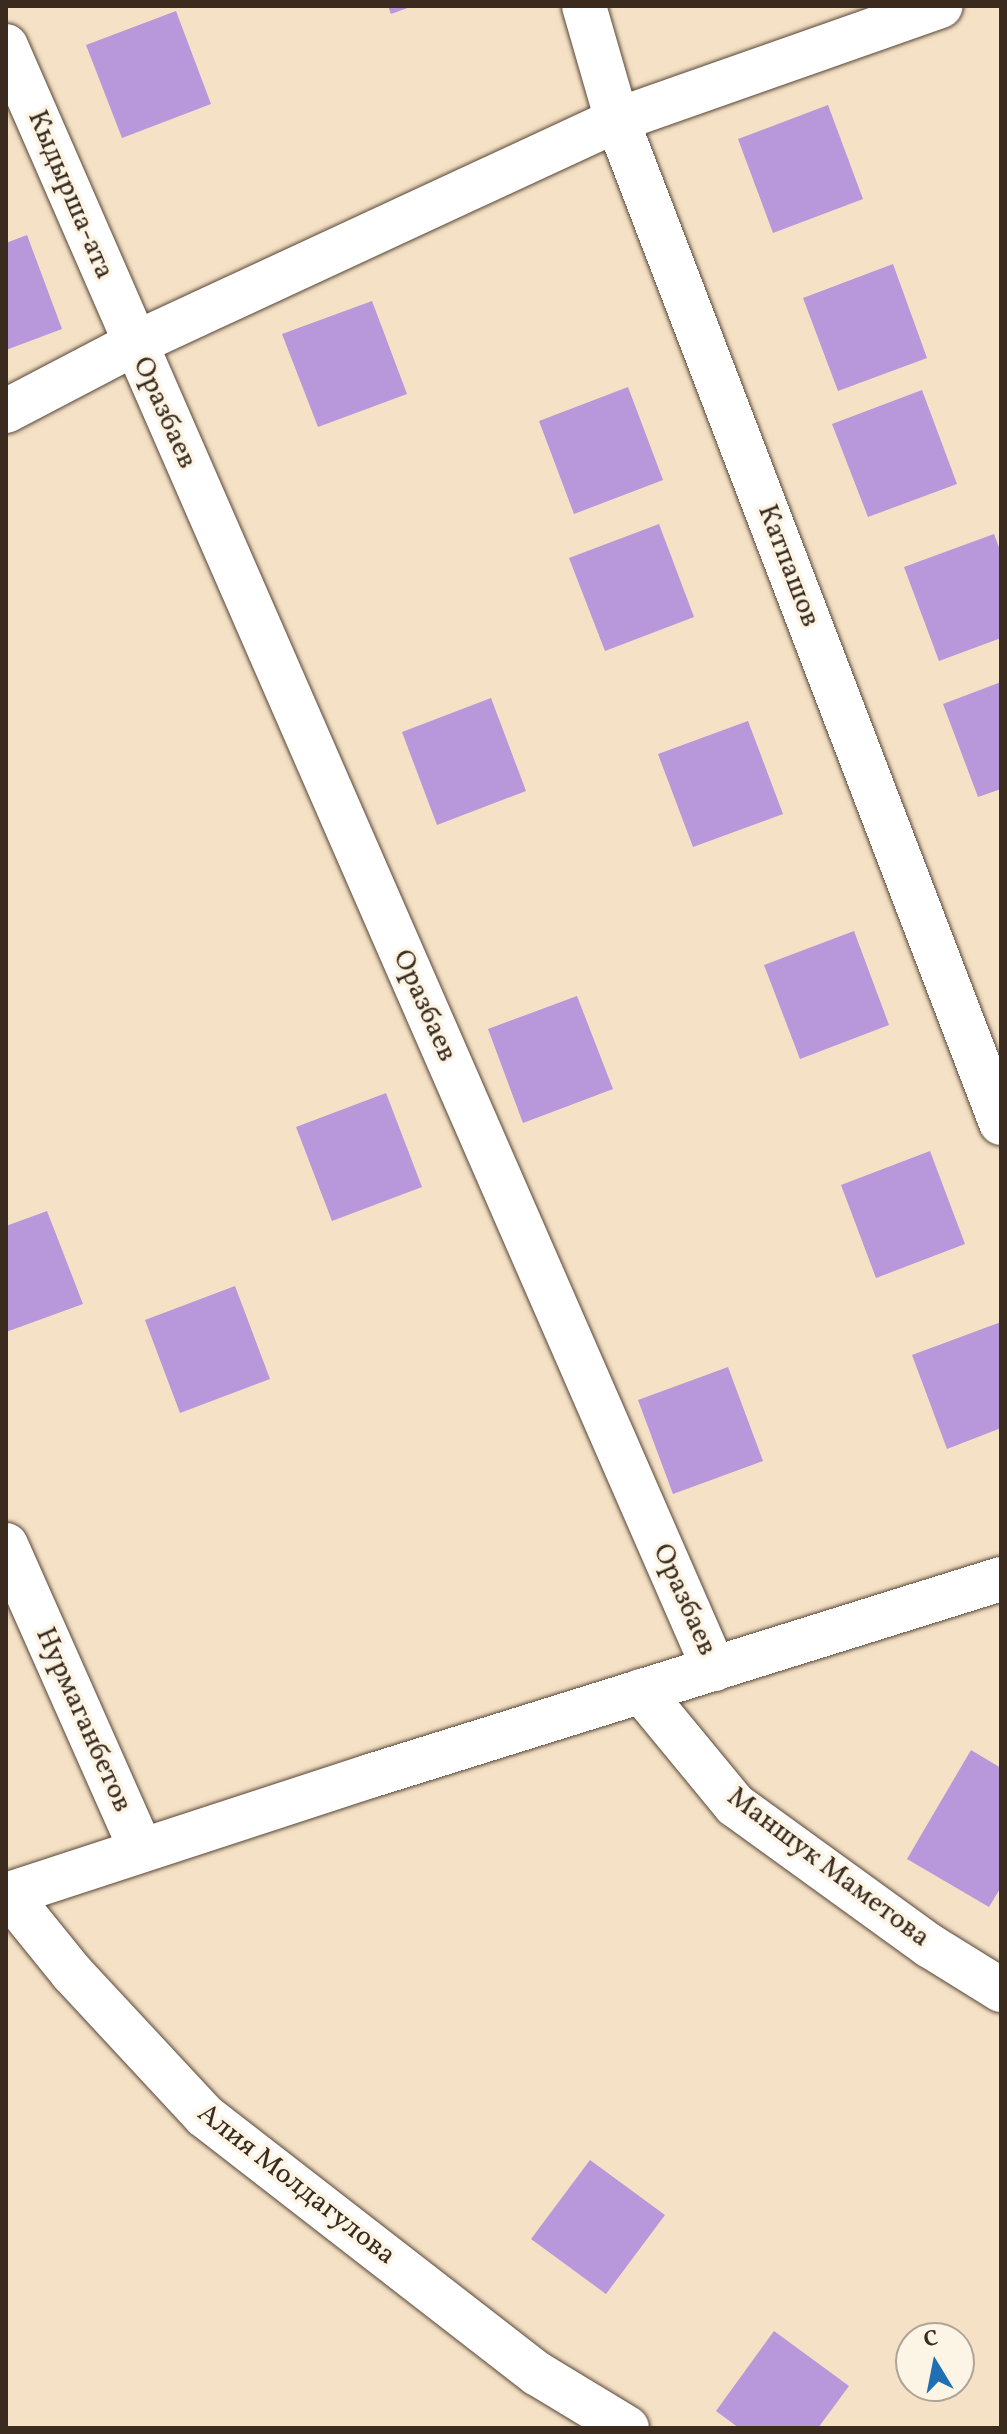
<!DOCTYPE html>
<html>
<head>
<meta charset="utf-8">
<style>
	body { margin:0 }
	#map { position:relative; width:1007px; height:2434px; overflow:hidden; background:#f5e1c5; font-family:Vollkorn,serif }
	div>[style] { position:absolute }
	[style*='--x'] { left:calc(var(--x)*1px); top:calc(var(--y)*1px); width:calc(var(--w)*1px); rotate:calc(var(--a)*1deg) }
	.building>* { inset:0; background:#b997db }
	.roads { filter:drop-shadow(0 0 2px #574537) drop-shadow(0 0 2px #574537) }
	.minor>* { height:44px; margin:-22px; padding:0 22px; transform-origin:22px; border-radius:22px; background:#fff }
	span { translate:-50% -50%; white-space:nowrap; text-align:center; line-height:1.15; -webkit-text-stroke:7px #fcf5e5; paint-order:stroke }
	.street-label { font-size:28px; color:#3b2a1e }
	.frame { position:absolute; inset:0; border:8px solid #3b2a1e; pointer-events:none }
	.north { position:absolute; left:895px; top:2322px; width:80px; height:80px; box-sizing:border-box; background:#fcf5e5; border:2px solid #afa495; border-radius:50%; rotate:350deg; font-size:22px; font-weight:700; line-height:32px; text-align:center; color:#3b2a1e }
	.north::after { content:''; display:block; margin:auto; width:28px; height:36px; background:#1f6fb2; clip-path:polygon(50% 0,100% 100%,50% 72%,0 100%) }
</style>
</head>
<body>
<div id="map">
	<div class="building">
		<div style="clip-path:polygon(388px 6px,413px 6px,391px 14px)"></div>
		<div style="clip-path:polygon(176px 11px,211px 104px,122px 138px,86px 45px)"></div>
		<div style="clip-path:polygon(828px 105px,863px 199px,773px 233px,738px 139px)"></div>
		<div style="clip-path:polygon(27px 235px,62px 329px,6px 350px,6px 243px)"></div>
		<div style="clip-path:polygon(893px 264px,927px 358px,838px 391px,803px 298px)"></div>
		<div style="clip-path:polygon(372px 301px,407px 394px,318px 427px,282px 334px)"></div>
		<div style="clip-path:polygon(628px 387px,663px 480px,574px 514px,539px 421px)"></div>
		<div style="clip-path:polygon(922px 390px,957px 484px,868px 517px,832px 424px)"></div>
		<div style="clip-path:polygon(659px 524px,694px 617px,605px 651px,569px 558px)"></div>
		<div style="clip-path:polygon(994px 534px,1001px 553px,1001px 638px,939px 661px,904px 567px)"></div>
		<div style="clip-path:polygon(1001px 682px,1001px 789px,978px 797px,943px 704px)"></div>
		<div style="clip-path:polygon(491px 698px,526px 791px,437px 825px,402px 732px)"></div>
		<div style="clip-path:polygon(748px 721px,783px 814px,693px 847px,658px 754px)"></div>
		<div style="clip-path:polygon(854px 931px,889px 1025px,800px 1059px,764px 965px)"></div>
		<div style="clip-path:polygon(577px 996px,613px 1089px,523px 1123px,488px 1029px)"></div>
		<div style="clip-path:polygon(386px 1093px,422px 1187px,332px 1221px,296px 1127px)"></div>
		<div style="clip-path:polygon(930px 1151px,965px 1244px,876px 1278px,841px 1185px)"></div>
		<div style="clip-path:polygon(47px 1211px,83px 1304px,6px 1332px,6px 1226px)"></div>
		<div style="clip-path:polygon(235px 1286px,270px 1379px,180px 1413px,145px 1320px)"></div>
		<div style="clip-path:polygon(1001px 1322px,1001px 1428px,947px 1449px,912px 1355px)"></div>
		<div style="clip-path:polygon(728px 1367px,763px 1461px,673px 1494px,638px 1400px)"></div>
		<div style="clip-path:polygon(971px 1750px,1001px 1768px,1001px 1887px,989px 1907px,907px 1859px)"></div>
		<div style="clip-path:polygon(590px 2160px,665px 2215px,606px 2294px,531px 2239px)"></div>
		<div style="clip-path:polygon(774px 2331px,849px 2386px,818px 2428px,739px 2428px,716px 2411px)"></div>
	</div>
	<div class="roads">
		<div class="minor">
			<div style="--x:584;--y:6;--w:119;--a:73.9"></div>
			<div style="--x:617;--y:120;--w:1074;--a:69.05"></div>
			<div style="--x:6;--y:46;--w:1771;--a:66.43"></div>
			<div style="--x:6;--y:411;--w:144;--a:-27.6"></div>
			<div style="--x:134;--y:344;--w:532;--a:-24.88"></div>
			<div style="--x:617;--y:120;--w:343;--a:-19.4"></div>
			<div style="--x:6;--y:1545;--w:334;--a:66.1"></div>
			<div style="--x:641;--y:1691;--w:148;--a:50.5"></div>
			<div style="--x:735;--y:1805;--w:241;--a:35.9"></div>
			<div style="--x:930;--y:1946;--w:84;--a:31.8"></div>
			<div style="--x:8;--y:1894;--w:102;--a:51"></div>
			<div style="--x:72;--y:1973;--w:195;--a:47.1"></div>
			<div style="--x:205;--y:2116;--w:421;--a:37.8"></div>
			<div style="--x:538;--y:2374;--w:104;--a:31.2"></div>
			<div style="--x:6;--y:1895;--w:383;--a:-18.1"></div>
			<div style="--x:370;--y:1776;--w:661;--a:-17.34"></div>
		</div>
	</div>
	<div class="street-label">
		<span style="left:70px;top:195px;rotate:67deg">Кыдырша-ата</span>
		<span style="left:164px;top:413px;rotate:66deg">Оразбаев</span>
		<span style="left:788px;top:566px;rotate:69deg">Катпашов</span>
		<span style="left:424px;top:1006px;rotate:66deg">Оразбаев</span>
		<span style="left:684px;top:1600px;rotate:66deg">Оразбаев</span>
		<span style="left:83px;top:1720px;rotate:66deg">Нурмаганбетов</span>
		<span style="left:828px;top:1868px;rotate:37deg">Маншук Маметова</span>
		<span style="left:296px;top:2185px;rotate:38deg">Алия Молдагулова</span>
	</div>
	<div class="frame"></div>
	<div class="north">С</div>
</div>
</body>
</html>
